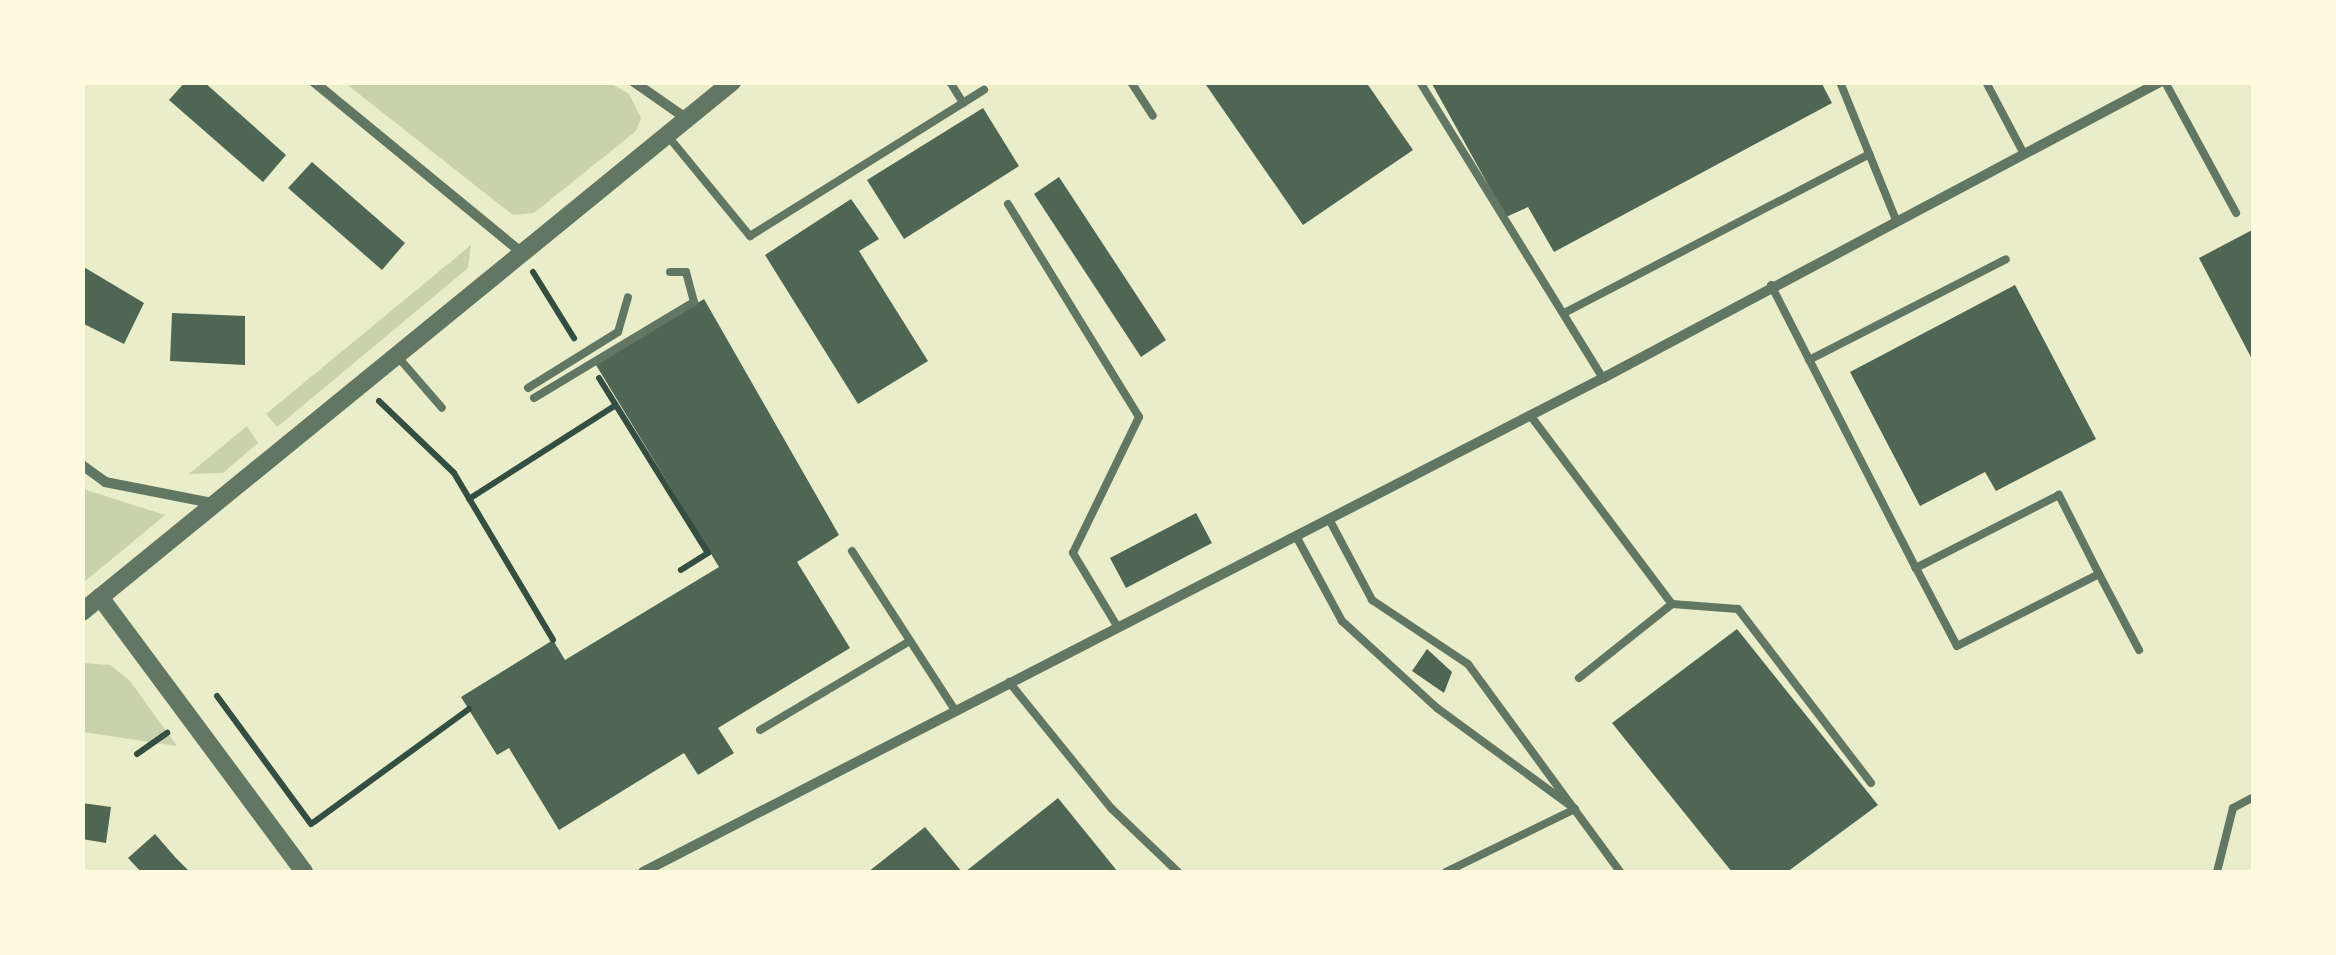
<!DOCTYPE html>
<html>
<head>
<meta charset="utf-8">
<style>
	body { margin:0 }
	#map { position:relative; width:2336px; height:955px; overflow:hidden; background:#e9edc9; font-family:"Source Sans 3",sans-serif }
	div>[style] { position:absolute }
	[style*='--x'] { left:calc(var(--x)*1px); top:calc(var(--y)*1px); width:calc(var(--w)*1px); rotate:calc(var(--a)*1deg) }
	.green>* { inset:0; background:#cad2ad }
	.building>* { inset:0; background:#4f6655 }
	.path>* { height:6px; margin:-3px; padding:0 3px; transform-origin:3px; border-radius:3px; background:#344e41 }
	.service>* { height:8px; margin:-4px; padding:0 4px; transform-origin:4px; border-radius:4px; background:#617663 }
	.minor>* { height:10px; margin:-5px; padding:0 5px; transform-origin:5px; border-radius:5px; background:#617663 }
	.tertiary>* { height:18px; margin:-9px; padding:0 9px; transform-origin:9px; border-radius:9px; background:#617663 }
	span { translate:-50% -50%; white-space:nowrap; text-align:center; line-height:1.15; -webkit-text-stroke:8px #fefae0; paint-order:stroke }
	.frame { position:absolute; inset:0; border:85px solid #fefae0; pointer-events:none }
</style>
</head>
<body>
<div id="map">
	<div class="green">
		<div style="clip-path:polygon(345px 83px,610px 83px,629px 94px,641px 118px,636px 131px,534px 213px,513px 215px)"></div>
		<div style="clip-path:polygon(471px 245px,468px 268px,277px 427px,266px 414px)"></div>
		<div style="clip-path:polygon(247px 426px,258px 443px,223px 473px,189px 474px)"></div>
		<div style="clip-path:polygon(83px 489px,165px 515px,83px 583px)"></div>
		<div style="clip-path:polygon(82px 663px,110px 665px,130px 681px,177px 746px,83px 732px)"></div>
	</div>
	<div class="building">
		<div style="clip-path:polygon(185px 82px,204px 82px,286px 155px,263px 182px,169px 100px)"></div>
		<div style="clip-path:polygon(1204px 82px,1366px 82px,1413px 150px,1303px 225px)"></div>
		<div style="clip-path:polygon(1431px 82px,1821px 82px,1832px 103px,1554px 252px,1528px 207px,1506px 217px)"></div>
		<div style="clip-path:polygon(983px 108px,1019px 166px,904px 239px,867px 180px)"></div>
		<div style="clip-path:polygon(312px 162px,405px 243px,382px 270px,288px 188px)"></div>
		<div style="clip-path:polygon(1059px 177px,1166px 340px,1141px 357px,1034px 194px)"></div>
		<div style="clip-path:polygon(851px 199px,879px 239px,859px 251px,928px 361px,858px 404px,765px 255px)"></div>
		<div style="clip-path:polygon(2254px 229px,2254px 363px,2199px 258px)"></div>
		<div style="clip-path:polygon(82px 266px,144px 303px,124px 344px,82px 323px)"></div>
		<div style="clip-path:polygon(2015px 285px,2096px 439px,1996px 491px,1985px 472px,1920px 506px,1850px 372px)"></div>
		<div style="clip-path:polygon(704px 299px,839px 535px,797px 562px,850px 648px,718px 728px,734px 753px,698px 775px,684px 753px,559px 830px,509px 748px,497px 755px,461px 697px,553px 640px,565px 660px,719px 567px,596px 365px)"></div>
		<div style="clip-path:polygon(172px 313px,245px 316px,245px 365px,170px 361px)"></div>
		<div style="clip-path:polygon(1196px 513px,1212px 543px,1126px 588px,1110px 558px)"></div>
		<div style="clip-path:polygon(1737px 629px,1878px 805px,1787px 872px,1732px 872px,1612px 723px)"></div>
		<div style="clip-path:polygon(1427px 649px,1452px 672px,1444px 693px,1412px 671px)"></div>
		<div style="clip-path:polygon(1058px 798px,1118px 872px,965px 872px)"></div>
		<div style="clip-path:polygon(82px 803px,111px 807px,106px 843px,82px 839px)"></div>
		<div style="clip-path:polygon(925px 827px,962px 872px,868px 872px)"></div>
		<div style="clip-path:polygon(155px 834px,175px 857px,190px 872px,141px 872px,128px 858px)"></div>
	</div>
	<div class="path">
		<div style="--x:533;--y:272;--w:78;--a:58.2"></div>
		<div style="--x:599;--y:378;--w:206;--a:58.1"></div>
		<div style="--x:708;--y:553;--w:32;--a:148"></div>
		<div style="--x:379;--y:401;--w:104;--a:43.8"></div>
		<div style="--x:454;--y:473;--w:194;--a:59.3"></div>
		<div style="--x:469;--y:499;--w:174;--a:-32.6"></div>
		<div style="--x:217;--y:696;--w:159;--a:53.7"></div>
		<div style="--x:137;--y:754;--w:37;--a:-35"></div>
		<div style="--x:314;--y:822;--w:192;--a:-36.1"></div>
	</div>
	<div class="service">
		<div style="--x:950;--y:82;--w:25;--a:58"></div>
		<div style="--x:1131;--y:82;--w:40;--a:57.1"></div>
		<div style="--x:1420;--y:82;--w:348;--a:58.3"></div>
		<div style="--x:1840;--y:82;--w:149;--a:67.9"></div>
		<div style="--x:1986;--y:82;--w:81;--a:62.2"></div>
		<div style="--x:2165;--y:82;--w:149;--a:61.5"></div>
		<div style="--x:667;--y:135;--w:131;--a:50.6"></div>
		<div style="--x:750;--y:236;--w:276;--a:-32"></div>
		<div style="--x:1008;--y:204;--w:250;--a:58.4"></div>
		<div style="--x:1139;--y:417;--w:151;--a:115.9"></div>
		<div style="--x:1073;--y:553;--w:85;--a:58.9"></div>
		<div style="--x:1771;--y:285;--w:318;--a:62.9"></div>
		<div style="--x:1916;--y:568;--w:88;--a:62.3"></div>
		<div style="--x:1957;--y:646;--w:159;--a:-26.9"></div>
		<div style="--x:2099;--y:574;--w:89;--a:-116.9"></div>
		<div style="--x:2059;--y:495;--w:161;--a:153"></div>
		<div style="--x:1566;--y:312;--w:342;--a:-27.5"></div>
		<div style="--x:398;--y:357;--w:67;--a:49.2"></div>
		<div style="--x:1809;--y:360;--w:221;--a:-27.1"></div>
		<div style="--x:528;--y:388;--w:106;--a:-31.9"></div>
		<div style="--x:618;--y:332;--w:36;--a:-74"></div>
		<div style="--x:534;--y:398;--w:187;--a:-31"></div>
		<div style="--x:694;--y:302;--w:31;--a:-105"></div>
		<div style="--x:686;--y:272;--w:16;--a:180"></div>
		<div style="--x:1530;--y:415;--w:236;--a:53.1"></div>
		<div style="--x:1672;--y:604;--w:119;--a:141.5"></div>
		<div style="--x:1329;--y:519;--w:92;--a:62"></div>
		<div style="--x:1372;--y:600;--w:115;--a:33.7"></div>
		<div style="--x:1468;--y:664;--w:258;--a:53.8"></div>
		<div style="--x:1296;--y:536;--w:97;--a:61.6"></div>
		<div style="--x:1342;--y:621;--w:129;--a:42.5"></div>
		<div style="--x:1437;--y:708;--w:171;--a:36.2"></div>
		<div style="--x:1575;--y:809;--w:144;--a:154"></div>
		<div style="--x:852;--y:551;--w:189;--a:57.1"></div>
		<div style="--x:2099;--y:574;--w:86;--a:62.2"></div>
		<div style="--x:1672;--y:604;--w:66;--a:4.3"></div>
		<div style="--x:1738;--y:609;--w:219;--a:52.6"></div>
		<div style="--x:1009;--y:682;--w:162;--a:51"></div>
		<div style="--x:1111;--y:808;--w:93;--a:43.7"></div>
		<div style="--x:760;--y:730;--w:174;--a:-30.7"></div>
		<div style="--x:2217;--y:872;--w:66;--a:-76"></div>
		<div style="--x:2233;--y:808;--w:24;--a:-28"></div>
	</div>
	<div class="minor">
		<div style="--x:314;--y:82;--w:268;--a:39.4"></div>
		<div style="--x:634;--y:82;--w:65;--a:34.9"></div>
		<div style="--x:82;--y:465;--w:29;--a:36"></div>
		<div style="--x:105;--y:482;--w:109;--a:11.1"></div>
		<div style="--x:643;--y:872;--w:1080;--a:-27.23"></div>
		<div style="--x:1603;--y:378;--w:631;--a:-27.99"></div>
	</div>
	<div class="tertiary">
		<div style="--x:100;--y:597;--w:342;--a:53.4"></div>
		<div style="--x:82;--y:612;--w:839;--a:-39.19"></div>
	</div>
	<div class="frame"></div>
</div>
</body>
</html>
